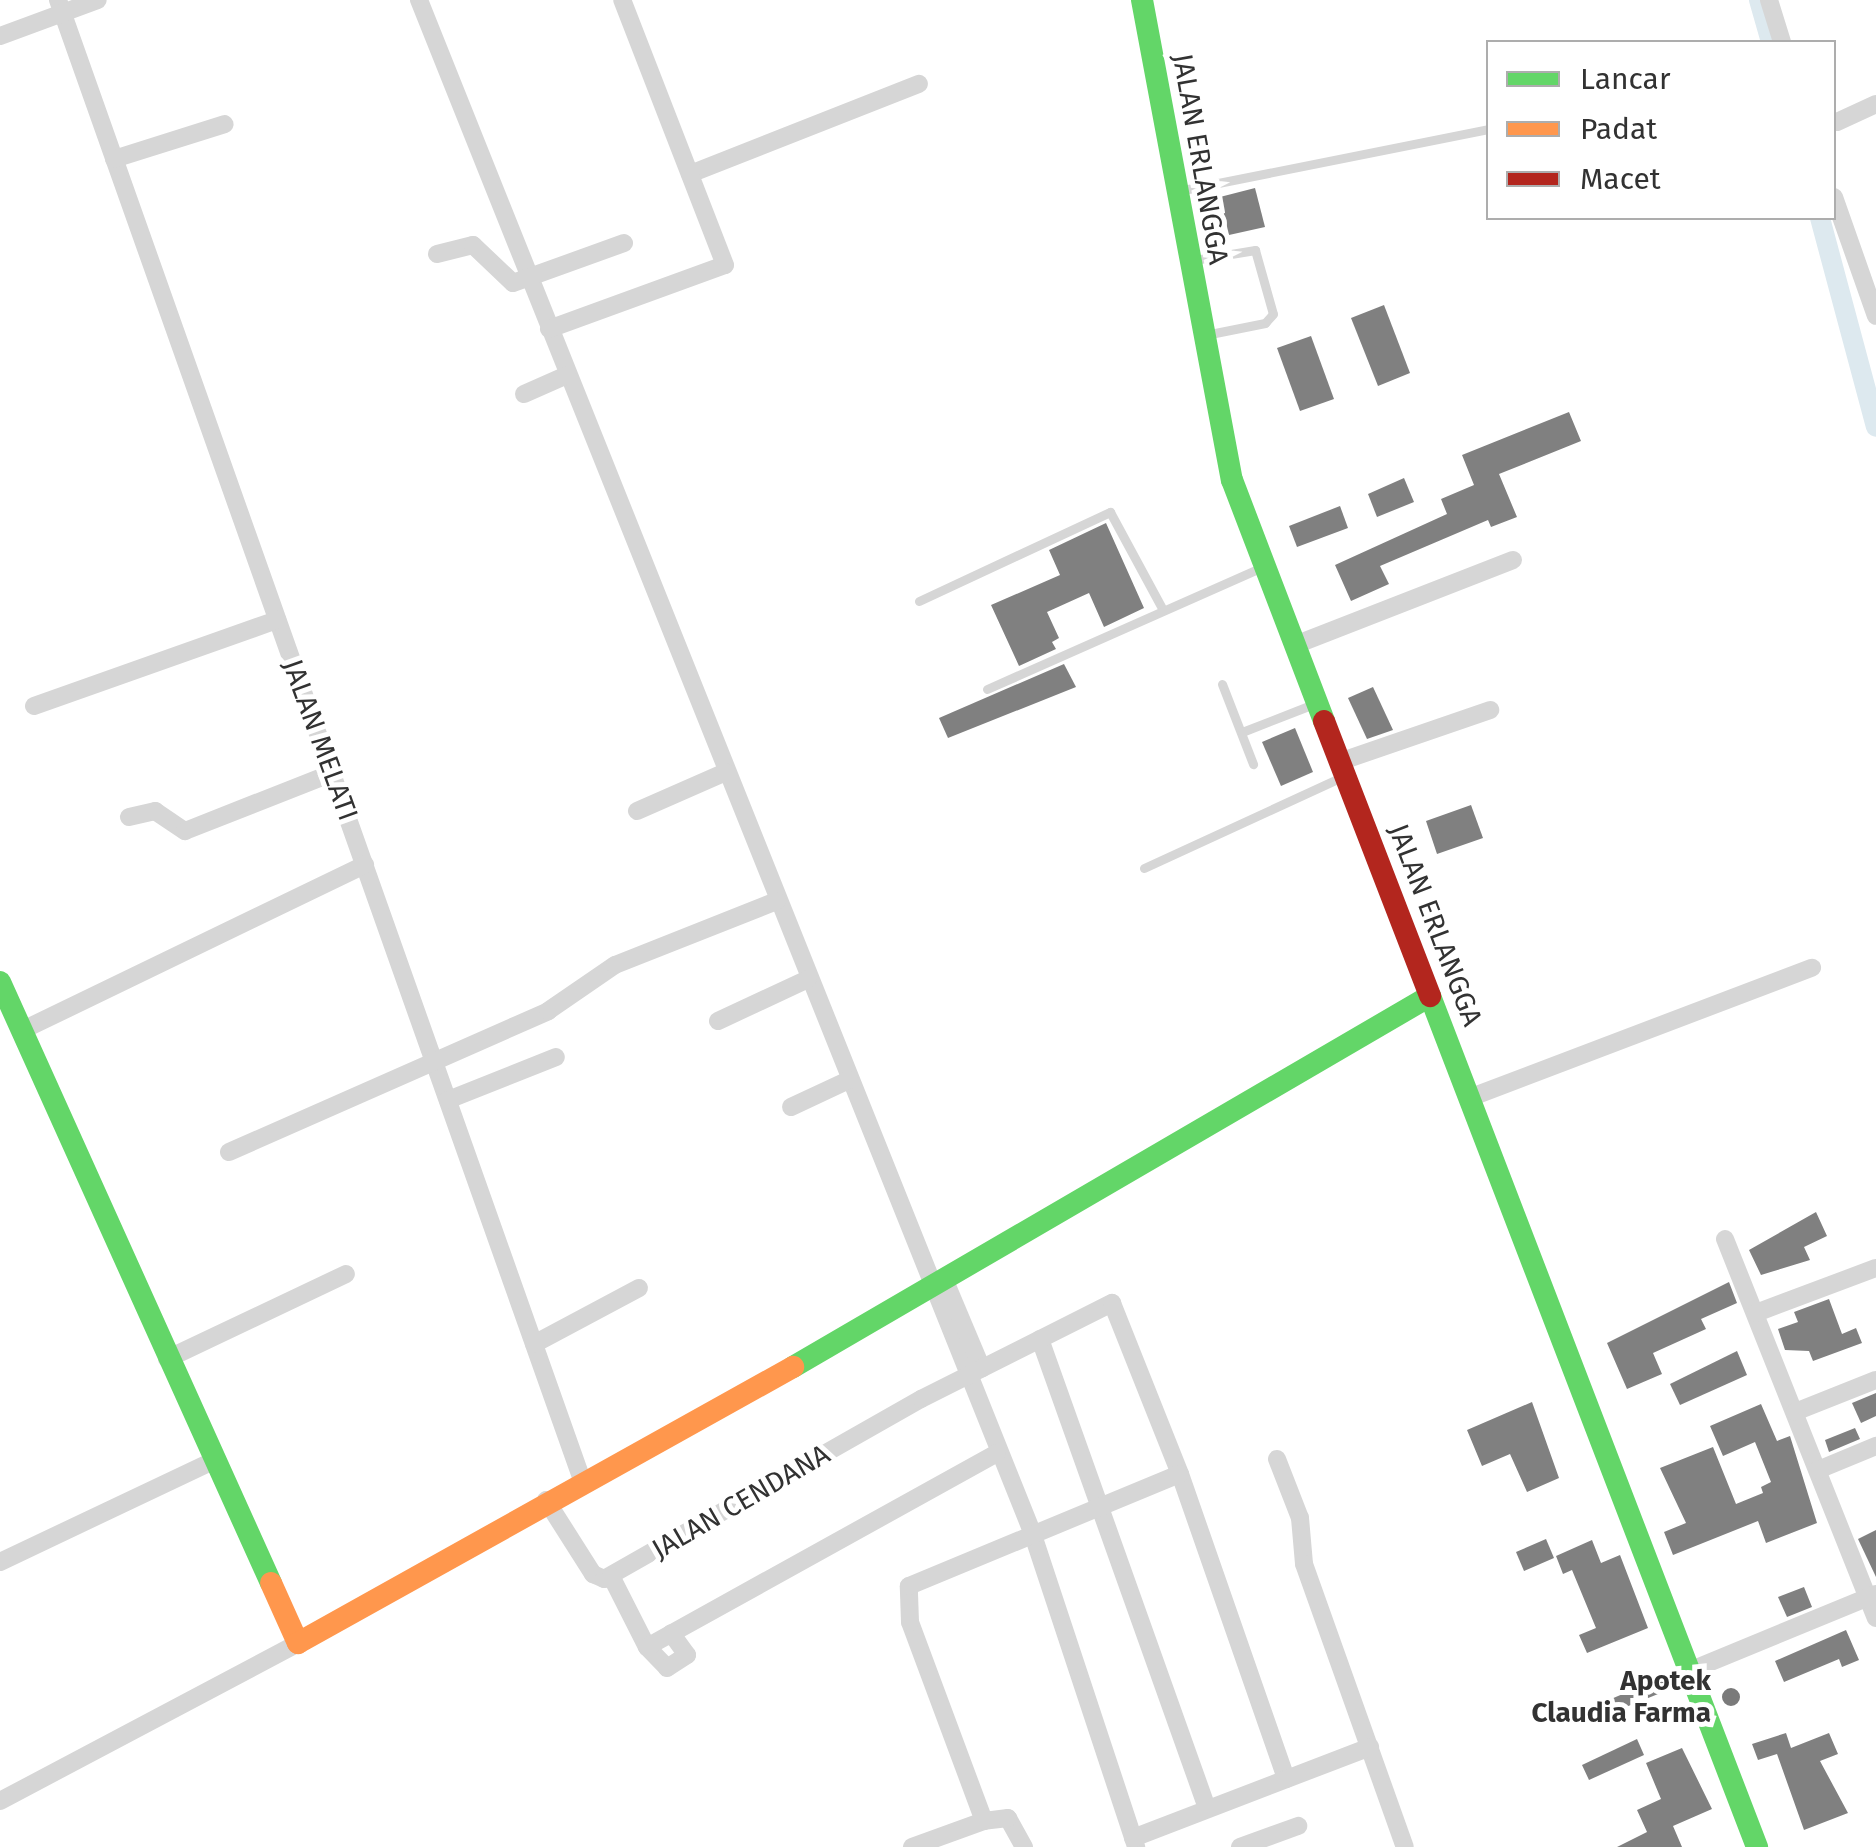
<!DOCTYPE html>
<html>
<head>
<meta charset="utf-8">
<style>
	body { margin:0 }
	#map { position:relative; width:1876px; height:1847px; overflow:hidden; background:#fff; font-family:"Fira Sans",sans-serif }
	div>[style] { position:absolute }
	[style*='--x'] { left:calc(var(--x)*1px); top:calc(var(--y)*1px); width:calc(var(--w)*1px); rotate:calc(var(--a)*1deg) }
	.canal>* { height:20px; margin:-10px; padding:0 10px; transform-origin:10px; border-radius:10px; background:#dde9ef }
	.building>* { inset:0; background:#808080 }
	.lane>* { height:9px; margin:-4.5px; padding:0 4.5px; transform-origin:4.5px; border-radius:4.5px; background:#d6d6d6 }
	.street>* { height:18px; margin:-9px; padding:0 9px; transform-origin:9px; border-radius:9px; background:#d6d6d6 }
	.fast>* { height:22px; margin:-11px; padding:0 11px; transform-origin:11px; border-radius:11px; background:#63d668 }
	.slow>* { height:22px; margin:-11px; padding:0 11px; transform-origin:11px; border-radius:11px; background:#ff974d }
	.jam>* { height:22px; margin:-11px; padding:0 11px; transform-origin:11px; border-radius:11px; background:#b3261e }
	.dots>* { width:28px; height:28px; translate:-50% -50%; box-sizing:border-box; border:5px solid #fff; border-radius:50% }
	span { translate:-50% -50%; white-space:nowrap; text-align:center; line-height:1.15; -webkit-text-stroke:10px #fff; paint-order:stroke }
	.street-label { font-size:28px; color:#323232 }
	.poi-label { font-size:28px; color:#323232; font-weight:700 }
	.right { translate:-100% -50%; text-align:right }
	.legend { position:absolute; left:1486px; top:40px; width:350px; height:180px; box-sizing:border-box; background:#fff; border:2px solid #adadad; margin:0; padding:12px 18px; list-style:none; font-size:30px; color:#323232 }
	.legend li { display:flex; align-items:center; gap:20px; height:50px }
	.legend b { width:50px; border:2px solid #adadad }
</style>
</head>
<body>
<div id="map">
	<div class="canal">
		<div style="--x:1759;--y:0;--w:44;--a:74.1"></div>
		<div style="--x:1820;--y:218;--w:216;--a:75"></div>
	</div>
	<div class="building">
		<div style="clip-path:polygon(1255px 188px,1265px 227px,1229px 235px,1220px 197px)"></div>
		<div style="clip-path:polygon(1384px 305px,1410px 373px,1378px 386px,1351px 318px)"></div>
		<div style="clip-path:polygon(1311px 336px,1334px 399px,1300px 411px,1277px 348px)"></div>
		<div style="clip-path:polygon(1569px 412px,1581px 441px,1499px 474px,1517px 517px,1491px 527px,1488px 520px,1380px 566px,1389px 584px,1351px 601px,1335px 565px,1447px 514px,1441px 499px,1474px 485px,1462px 455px)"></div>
		<div style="clip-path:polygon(1404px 478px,1414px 502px,1377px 517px,1368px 494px)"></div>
		<div style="clip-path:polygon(1340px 506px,1348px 528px,1297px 547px,1289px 526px)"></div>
		<div style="clip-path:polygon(1106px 523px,1144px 608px,1104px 627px,1089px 593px,1047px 612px,1059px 638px,1052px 642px,1056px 649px,1019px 666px,991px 605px,1060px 575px,1049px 550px)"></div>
		<div style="clip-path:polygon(1064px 664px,1076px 687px,948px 738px,939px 718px)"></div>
		<div style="clip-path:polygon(1373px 687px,1393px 730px,1367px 739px,1348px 698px)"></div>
		<div style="clip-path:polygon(1295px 728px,1313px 772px,1281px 786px,1262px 742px)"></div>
		<div style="clip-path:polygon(1471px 805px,1483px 838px,1437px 854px,1426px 821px)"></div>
		<div style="clip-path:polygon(1816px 1212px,1827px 1236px,1804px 1247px,1810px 1260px,1761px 1275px,1749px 1250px)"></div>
		<div style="clip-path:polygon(1729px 1282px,1737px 1303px,1701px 1319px,1706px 1329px,1653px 1353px,1662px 1374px,1627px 1389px,1607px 1343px)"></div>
		<div style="clip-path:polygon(1829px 1299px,1842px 1334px,1856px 1328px,1862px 1343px,1813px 1361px,1809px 1351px,1785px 1350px,1778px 1329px,1798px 1322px,1794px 1312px)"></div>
		<div style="clip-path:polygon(1737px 1351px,1747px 1375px,1680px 1405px,1670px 1384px)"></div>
		<div style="clip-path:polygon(1876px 1393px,1876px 1416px,1861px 1423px,1852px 1403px)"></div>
		<div style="clip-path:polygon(1532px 1402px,1559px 1478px,1527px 1492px,1510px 1454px,1482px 1466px,1467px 1430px)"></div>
		<div style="clip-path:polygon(1761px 1404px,1777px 1441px,1790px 1436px,1817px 1523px,1766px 1543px,1758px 1521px,1673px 1555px,1664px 1532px,1686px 1523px,1660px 1468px,1713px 1447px,1736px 1504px,1763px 1493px,1761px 1487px,1771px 1482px,1755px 1442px,1723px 1456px,1710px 1426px)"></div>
		<div style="clip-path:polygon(1855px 1428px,1860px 1439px,1829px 1452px,1825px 1440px)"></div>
		<div style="clip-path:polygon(1876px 1530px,1876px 1577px,1858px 1539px)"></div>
		<div style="clip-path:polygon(1546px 1539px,1554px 1558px,1524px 1571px,1516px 1552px)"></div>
		<div style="clip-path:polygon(1592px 1540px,1601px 1563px,1620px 1555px,1648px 1628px,1587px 1653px,1579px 1635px,1596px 1628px,1572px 1570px,1563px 1574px,1556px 1556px)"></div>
		<div style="clip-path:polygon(1804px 1587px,1812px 1607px,1787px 1617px,1778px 1597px)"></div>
		<div style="clip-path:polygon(1846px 1630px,1859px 1660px,1842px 1667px,1839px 1659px,1784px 1682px,1775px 1661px)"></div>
		<div style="clip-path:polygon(1663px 1677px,1668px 1690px,1616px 1711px,1611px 1699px)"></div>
		<div style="clip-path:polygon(1786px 1733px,1791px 1748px,1829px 1733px,1838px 1754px,1820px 1761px,1848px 1813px,1804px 1830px,1777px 1754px,1758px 1760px,1752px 1744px)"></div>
		<div style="clip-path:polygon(1637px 1739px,1644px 1755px,1589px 1780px,1582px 1765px)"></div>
		<div style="clip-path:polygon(1682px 1748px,1712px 1809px,1673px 1826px,1682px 1847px,1617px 1847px,1647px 1832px,1637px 1810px,1661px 1799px,1646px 1763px)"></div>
	</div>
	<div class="lane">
		<div style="--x:1183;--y:190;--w:311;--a:-11.3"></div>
		<div style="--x:1194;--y:260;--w:62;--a:-9.3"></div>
		<div style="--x:1255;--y:250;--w:66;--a:74.3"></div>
		<div style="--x:1273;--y:314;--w:12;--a:132"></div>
		<div style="--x:1265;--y:323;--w:56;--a:168.7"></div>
		<div style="--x:919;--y:601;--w:211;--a:-25"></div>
		<div style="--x:1110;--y:512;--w:111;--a:61.6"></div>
		<div style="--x:1222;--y:684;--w:86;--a:68.8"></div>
		<div style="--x:987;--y:689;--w:299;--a:-23.9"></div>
		<div style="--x:1242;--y:732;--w:77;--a:-21.3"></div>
		<div style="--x:1144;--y:868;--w:218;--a:-24.7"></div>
	</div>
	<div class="street">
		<div style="--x:58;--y:0;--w:1570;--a:70.5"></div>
		<div style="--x:419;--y:0;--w:1650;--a:68.19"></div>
		<div style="--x:1032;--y:1532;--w:332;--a:71.7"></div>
		<div style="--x:1769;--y:0;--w:44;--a:72.8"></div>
		<div style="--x:0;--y:36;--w:104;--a:-20.2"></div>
		<div style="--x:1837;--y:122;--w:43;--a:-24.8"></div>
		<div style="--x:114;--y:159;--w:116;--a:-17.5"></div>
		<div style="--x:690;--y:174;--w:246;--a:-21.5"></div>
		<div style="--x:1834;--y:197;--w:126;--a:70.6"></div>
		<div style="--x:437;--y:254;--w:37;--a:-14"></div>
		<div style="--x:473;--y:245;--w:55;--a:43.5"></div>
		<div style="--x:513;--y:283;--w:118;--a:-19.8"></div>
		<div style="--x:549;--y:329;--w:187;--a:-20"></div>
		<div style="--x:725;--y:265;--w:284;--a:-111.2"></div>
		<div style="--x:524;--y:394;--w:47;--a:-23.8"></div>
		<div style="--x:1295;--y:645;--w:234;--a:-21.3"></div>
		<div style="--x:34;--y:706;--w:258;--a:-19.5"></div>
		<div style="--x:1339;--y:762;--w:160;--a:-19"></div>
		<div style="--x:637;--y:811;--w:97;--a:-23.7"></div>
		<div style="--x:129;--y:817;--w:27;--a:-13"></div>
		<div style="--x:155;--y:811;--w:36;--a:34"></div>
		<div style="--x:185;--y:831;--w:158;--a:-21.5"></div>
		<div style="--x:718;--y:1021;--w:99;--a:-25"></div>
		<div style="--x:23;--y:1030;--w:380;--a:-25.8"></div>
		<div style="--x:1469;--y:1098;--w:367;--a:-20.8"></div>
		<div style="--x:448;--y:1100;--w:116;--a:-21.7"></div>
		<div style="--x:791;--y:1107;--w:64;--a:-25"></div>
		<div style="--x:229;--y:1152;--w:349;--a:-23.8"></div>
		<div style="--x:548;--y:1011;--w:81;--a:-34.5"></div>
		<div style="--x:615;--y:965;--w:174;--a:-21.6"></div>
		<div style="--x:1725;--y:1239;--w:408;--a:68.3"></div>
		<div style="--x:945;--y:1281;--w:95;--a:67.2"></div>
		<div style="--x:1756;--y:1313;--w:128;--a:-20.6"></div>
		<div style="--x:1040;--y:1339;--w:498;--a:70.4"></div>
		<div style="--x:534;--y:1344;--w:119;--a:-28.1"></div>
		<div style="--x:167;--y:1359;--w:198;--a:-25.4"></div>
		<div style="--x:1795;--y:1412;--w:87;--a:-21.6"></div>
		<div style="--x:1277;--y:1459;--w:63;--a:68.7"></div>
		<div style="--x:1300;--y:1518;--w:46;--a:85"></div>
		<div style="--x:1304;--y:1564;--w:300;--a:70.4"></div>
		<div style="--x:1818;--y:1470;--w:63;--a:-22.5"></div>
		<div style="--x:546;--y:1500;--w:88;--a:57.6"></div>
		<div style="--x:593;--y:1574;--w:12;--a:24"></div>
		<div style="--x:604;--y:1579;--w:365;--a:-29.6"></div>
		<div style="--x:921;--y:1399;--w:214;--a:-26.7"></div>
		<div style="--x:1112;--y:1303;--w:184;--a:68.3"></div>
		<div style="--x:1180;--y:1474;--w:323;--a:70.8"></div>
		<div style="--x:0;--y:1562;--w:236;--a:-25.4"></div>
		<div style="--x:611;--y:1576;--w:80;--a:63.1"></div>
		<div style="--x:647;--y:1647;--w:29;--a:46"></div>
		<div style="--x:667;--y:1668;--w:24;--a:-33"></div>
		<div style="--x:687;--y:1655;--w:27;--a:-126"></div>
		<div style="--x:647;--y:1647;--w:400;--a:-29"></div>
		<div style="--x:1689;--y:1671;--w:202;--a:-22.4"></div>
		<div style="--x:0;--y:1801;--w:337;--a:-27.9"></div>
		<div style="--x:1133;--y:1838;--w:254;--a:-21"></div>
		<div style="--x:912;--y:1847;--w:77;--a:-19.9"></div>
		<div style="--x:1024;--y:1847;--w:33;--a:-119"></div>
		<div style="--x:1008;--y:1818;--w:24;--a:173"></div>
		<div style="--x:984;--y:1821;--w:212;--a:-110.4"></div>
		<div style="--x:910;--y:1622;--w:36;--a:-92"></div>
		<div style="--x:909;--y:1586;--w:293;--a:-22.5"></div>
		<div style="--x:1240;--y:1847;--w:62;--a:-19.9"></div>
	</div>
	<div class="fast">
		<div style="--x:1142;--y:0;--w:488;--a:79.4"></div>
		<div style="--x:1232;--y:480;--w:258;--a:69.1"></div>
		<div style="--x:0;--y:982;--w:659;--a:65.73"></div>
		<div style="--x:1430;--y:996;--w:912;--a:68.98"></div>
		<div style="--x:793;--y:1367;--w:737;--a:-30.22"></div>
	</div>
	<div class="slow">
		<div style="--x:271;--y:1583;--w:66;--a:65.8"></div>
		<div style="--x:298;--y:1643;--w:567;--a:-29.14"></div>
	</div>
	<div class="jam">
		<div style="--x:1324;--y:721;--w:295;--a:68.9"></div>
	</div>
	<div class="dots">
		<div style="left:1731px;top:1697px;background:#7a7a7a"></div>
	</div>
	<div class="street-label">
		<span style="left:1200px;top:159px;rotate:80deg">JALAN ERLANGGA</span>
		<span style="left:320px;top:740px;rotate:70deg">JALAN MELATI</span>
		<span style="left:1435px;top:925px;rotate:69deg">JALAN ERLANGGA</span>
		<span style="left:741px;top:1502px;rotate:-30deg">JALAN CENDANA</span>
	</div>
	<div class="poi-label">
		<span class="right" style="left:1711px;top:1697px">Apotek<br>Claudia Farma</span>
	</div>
	<ul class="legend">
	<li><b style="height:12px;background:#63d668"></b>Lancar</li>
	<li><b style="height:12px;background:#ff974d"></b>Padat</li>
	<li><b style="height:12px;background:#b3261e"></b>Macet</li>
	</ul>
</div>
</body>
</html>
